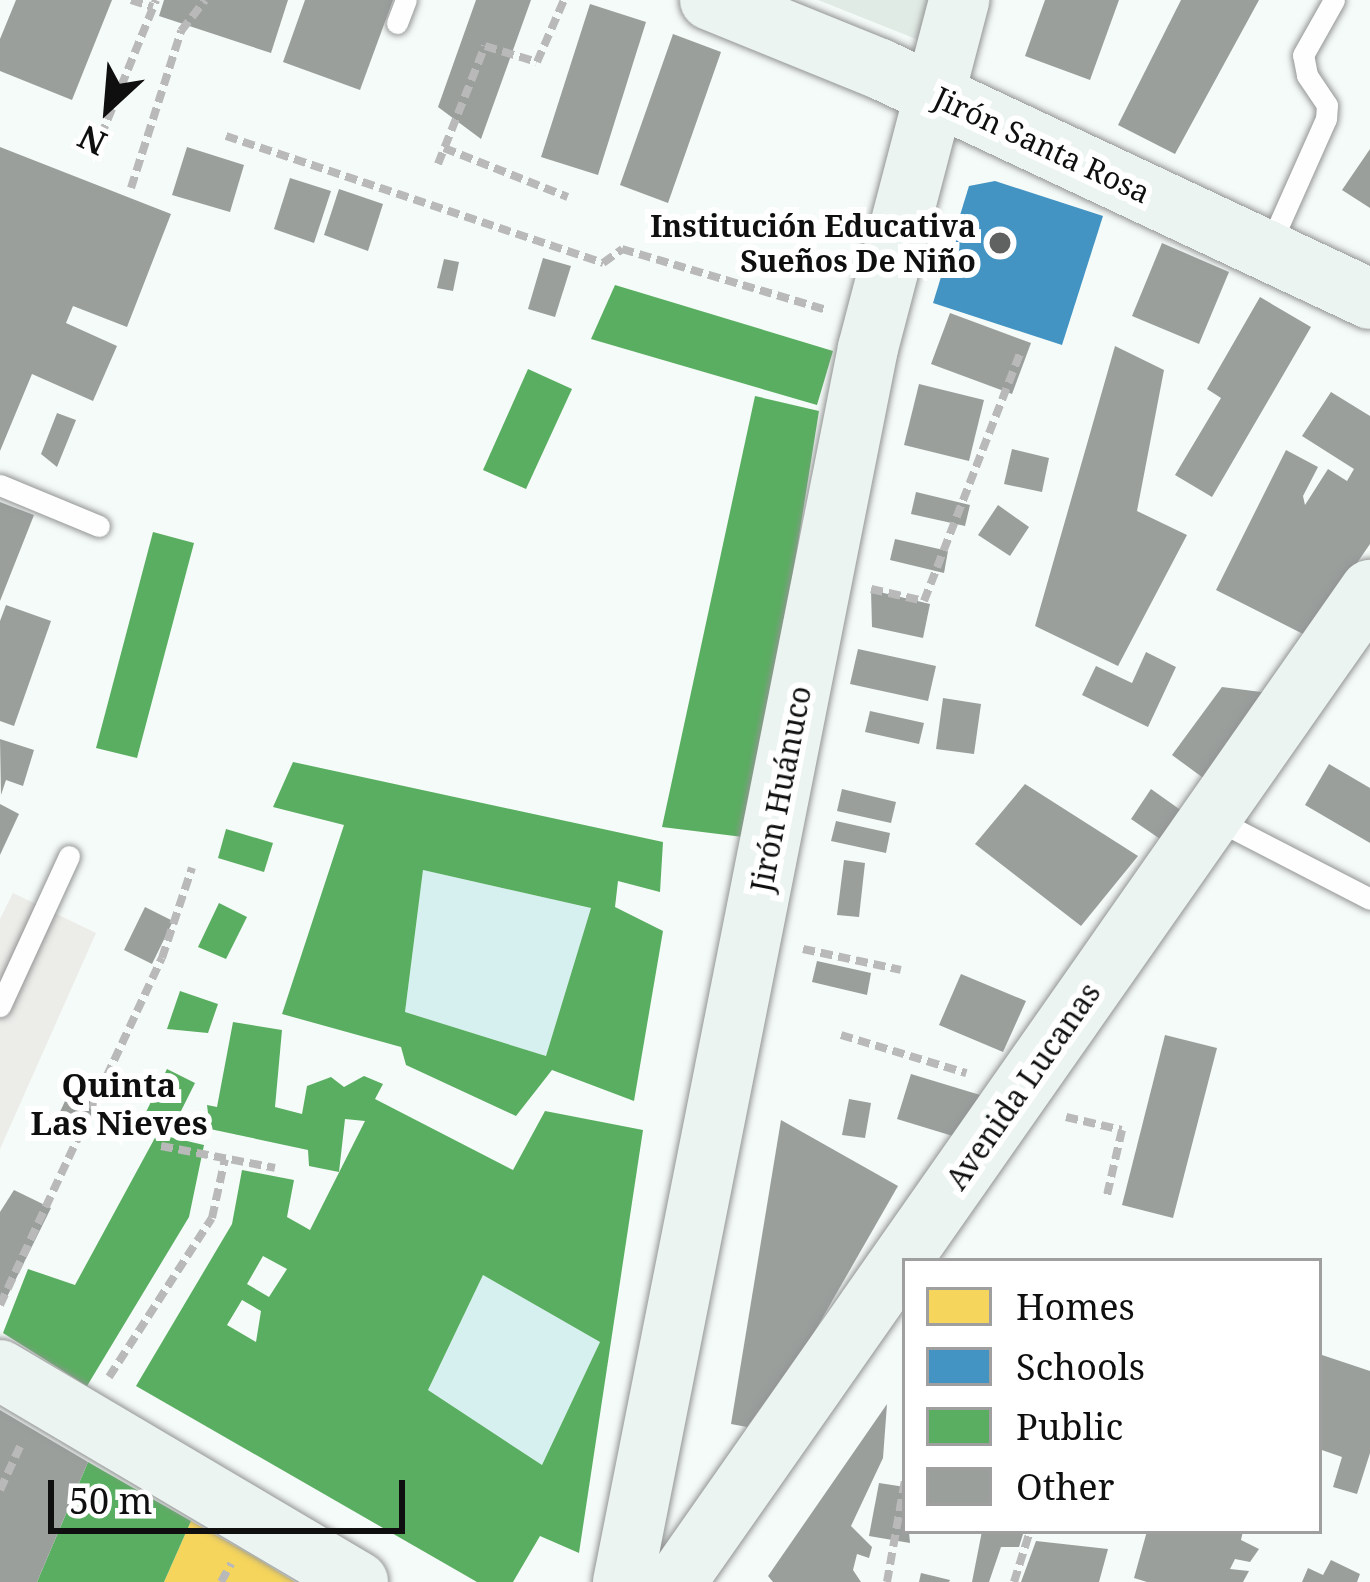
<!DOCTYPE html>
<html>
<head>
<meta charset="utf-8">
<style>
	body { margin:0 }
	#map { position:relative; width:1370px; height:1582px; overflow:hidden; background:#f5fbf8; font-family:"Noto Serif",serif }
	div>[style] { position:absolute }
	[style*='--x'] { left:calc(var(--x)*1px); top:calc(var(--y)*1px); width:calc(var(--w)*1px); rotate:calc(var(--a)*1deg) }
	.industrial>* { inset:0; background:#ecece9 }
	.green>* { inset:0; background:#d6f0ef }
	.plaza>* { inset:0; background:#e1ebe5 }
	.homes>* { inset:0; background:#f6d55c }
	.schools>* { inset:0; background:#4393c3 }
	.public>* { inset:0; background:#5aae61 }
	.building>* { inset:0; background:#9a9f9c }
	.path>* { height:8px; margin-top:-4px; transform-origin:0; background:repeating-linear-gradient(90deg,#b8b9b8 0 12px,transparent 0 18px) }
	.roads { filter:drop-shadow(0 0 3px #939594) drop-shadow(0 0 3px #939594) }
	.lane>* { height:21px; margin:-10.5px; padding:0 10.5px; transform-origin:10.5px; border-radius:10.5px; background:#fefefe }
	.secondary>* { height:60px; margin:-30px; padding:0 30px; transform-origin:30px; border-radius:30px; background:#ebf4f0 }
	.dots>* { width:33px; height:33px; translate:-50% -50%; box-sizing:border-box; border:6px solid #fff; border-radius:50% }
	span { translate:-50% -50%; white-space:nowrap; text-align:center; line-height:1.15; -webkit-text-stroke:12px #fff; paint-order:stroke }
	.street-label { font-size:30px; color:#0f0f0f }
	.poi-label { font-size:30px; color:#0f0f0f; font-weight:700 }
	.right { translate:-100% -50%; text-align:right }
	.neighbourhood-label { font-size:33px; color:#0f0f0f; font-weight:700 }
	.legend { position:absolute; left:902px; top:1258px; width:420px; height:276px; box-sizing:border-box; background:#fff; border:3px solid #9f9f9f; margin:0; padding:15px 21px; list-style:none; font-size:36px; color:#0f0f0f }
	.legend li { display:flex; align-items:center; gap:24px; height:60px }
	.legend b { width:60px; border:3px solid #9f9f9f }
	.north { position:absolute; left:48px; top:48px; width:120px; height:120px; -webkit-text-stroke:9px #fff; paint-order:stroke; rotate:206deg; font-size:33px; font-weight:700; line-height:48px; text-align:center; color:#0f0f0f }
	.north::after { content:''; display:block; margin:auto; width:42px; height:54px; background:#0f0f0f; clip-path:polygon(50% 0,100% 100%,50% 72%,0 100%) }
	.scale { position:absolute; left:48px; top:1480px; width:357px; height:54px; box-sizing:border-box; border:6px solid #0f0f0f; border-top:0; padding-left:15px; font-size:36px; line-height:42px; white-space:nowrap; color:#0f0f0f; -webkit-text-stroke:9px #fff; paint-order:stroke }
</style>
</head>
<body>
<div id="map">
	<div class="industrial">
		<div style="clip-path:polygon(13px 893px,96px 933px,0 1149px,0 919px)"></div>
	</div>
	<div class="green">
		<div style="clip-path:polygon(423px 870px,591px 908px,546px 1056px,405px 1012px)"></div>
		<div style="clip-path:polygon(483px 1275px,600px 1342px,542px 1465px,428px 1390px)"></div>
	</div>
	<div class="plaza">
		<div style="clip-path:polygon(818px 0,944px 0,931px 45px)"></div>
	</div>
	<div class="homes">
		<div style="clip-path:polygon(191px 1521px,258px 1559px,295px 1582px,164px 1582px)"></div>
	</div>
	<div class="schools">
		<div style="clip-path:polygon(995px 181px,1103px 216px,1062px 345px,933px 303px,969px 186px)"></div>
	</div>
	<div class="public">
		<div style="clip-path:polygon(615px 285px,833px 351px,817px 405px,591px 339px)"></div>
		<div style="clip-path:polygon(528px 369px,572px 389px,526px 489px,483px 470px)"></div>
		<div style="clip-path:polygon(755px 396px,819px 411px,751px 838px,662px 827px)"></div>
		<div style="clip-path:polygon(153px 532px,194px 543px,137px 758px,96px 748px)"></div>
		<div style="clip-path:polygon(evenodd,293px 762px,663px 842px,660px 892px,618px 881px,615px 907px,663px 931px,634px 1101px,552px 1070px,516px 1116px,406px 1065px,401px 1047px,282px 1014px,344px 825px,273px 807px,293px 762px,423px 870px,591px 908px,546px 1056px,405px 1012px,423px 870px)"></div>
		<div style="clip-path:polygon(226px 829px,273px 843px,264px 872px,218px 858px)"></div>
		<div style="clip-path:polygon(219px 903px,247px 917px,226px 959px,198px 947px)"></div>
		<div style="clip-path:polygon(180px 991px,218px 1004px,208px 1033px,167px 1029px)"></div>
		<div style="clip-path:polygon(evenodd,233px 1022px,282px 1030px,275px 1107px,302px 1114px,307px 1086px,331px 1077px,344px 1087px,364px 1076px,383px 1084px,375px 1099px,513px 1170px,545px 1111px,643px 1130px,579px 1553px,540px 1536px,513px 1582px,477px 1582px,136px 1386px,232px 1224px,242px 1170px,294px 1180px,287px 1217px,310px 1230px,365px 1121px,345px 1119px,339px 1172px,309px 1166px,308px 1150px,210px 1129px,207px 1105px,217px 1107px,233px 1022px,263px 1256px,287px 1269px,269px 1297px,247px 1284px,263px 1256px,233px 1022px,483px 1275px,600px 1342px,542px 1465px,428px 1390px,483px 1275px,233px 1022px,242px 1300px,261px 1311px,256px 1342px,227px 1325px,242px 1300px)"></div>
		<div style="clip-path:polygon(167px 1069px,195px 1083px,174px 1125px,146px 1112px)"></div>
		<div style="clip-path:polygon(157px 1134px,204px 1145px,189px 1217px,87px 1386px,3px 1333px,28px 1269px,75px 1285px)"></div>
		<div style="clip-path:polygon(88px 1462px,191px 1521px,164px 1582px,37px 1582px)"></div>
	</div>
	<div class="building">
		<div style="clip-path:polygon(16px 0,112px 0,72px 100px,0 71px,0 39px)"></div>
		<div style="clip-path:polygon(164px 0,288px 0,271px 53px,159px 16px)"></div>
		<div style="clip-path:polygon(305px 0,393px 0,360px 90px,283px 62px)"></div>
		<div style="clip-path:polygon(476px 0,531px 0,481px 139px,438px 107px)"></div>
		<div style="clip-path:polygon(1045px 0,1119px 0,1090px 80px,1025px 56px)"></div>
		<div style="clip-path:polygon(1181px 0,1259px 0,1175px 154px,1118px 125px)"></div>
		<div style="clip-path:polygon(590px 4px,646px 22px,598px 175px,541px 157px)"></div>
		<div style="clip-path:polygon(673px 34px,721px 52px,668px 203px,620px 185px)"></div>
		<div style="clip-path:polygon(0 147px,171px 214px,127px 327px,73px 306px,66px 323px,117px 346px,93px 401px,32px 374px,0 451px)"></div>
		<div style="clip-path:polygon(187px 147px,244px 165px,230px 212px,172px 195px)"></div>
		<div style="clip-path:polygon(1370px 149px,1370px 208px,1342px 190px)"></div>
		<div style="clip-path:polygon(290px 178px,331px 191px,314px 243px,274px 229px)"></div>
		<div style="clip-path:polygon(339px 189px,383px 204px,368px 251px,324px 235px)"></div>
		<div style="clip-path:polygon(1162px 243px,1229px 272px,1199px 344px,1132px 316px)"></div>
		<div style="clip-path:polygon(543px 258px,571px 266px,555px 317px,528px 309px)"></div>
		<div style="clip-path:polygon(444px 259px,459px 262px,453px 291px,437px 288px)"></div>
		<div style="clip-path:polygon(1260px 297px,1311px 327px,1212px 497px,1175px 475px,1221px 398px,1207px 389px)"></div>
		<div style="clip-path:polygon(950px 313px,1031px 343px,1012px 394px,931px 364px)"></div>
		<div style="clip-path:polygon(1115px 346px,1164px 370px,1137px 511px,1187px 535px,1118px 666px,1035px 626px)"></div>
		<div style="clip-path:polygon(919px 384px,984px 400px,969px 461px,904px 445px)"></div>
		<div style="clip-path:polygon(1331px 392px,1370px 416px,1370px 544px,1307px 636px,1216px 590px,1286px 450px,1318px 467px,1303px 496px,1305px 505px,1328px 469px,1347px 481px,1354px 469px,1302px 436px)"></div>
		<div style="clip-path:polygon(57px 413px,76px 420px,57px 467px,41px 454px)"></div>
		<div style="clip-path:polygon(1012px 449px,1049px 458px,1042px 492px,1004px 484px)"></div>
		<div style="clip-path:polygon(916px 492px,970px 505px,965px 526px,911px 514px)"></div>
		<div style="clip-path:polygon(0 502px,34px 515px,0 601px)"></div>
		<div style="clip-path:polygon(998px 505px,1029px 527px,1010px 556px,978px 535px)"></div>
		<div style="clip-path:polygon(895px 539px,948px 551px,944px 573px,890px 560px)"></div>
		<div style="clip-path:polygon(871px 590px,930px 604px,923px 638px,872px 627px)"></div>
		<div style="clip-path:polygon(6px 605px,51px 621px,14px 726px,0 721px,0 621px)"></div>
		<div style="clip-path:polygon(858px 649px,936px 666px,928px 701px,850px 684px)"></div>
		<div style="clip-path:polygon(1146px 652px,1176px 667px,1148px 727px,1082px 695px,1096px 666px,1132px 683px)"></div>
		<div style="clip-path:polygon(1222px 687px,1269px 693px,1206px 780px,1172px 755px)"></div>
		<div style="clip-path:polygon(943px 698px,981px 704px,974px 754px,936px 749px)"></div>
		<div style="clip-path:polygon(870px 711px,924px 723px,919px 744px,865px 732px)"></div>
		<div style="clip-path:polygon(0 739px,34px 750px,23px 786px,6px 780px,1px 795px)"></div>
		<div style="clip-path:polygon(1329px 764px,1370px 788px,1370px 843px,1305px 805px)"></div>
		<div style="clip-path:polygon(1025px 784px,1138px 856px,1081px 926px,975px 844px)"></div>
		<div style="clip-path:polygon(842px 789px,896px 802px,891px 823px,837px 811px)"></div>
		<div style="clip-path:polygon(1151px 789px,1182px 811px,1163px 841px,1131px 819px)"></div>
		<div style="clip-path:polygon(0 804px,19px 814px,0 855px)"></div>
		<div style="clip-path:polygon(836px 821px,890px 833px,886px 853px,831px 841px)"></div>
		<div style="clip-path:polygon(844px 860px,865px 863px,859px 917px,837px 915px)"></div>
		<div style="clip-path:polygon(145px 907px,173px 921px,152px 964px,124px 950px)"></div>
		<div style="clip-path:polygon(817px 961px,871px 973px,867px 995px,812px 982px)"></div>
		<div style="clip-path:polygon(961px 974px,1026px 1001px,1003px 1052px,939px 1025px)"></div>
		<div style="clip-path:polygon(1165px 1035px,1217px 1048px,1173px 1218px,1122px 1205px)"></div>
		<div style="clip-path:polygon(79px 1071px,108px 1084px,87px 1127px,59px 1114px)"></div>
		<div style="clip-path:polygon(911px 1074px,990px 1098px,956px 1137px,897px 1119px)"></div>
		<div style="clip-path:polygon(849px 1099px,871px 1103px,865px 1138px,842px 1135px)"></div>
		<div style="clip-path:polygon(781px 1120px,898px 1186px,808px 1343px,747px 1427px,731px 1424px)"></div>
		<div style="clip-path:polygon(14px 1190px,51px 1208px,5px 1301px,0 1298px,0 1212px)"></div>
		<div style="clip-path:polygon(1319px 1354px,1370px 1371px,1370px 1453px,1357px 1494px,1333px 1487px,1342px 1457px,1319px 1449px)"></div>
		<div style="clip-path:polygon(887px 1404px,883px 1458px,851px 1526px,872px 1547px,869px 1558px,857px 1554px,853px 1570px,861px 1582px,773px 1582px,768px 1576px)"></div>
		<div style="clip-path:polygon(0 1410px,88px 1462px,37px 1582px,0 1582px)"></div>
		<div style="clip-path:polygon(879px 1483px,905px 1487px,910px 1543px,869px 1536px)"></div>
		<div style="clip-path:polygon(982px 1531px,1024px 1531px,1019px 1547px,1001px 1547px,989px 1582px,972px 1582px)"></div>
		<div style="clip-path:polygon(1147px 1531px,1243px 1531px,1241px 1540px,1259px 1549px,1250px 1562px,1235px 1559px,1230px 1569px,1249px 1571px,1243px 1582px,1147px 1582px,1134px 1578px)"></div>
		<div style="clip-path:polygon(1036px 1541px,1108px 1549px,1099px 1582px,1021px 1582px)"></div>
		<div style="clip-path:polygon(1331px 1560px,1360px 1574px,1357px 1582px,1302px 1582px,1308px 1568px,1323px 1575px)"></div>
		<div style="clip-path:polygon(921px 1573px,950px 1580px,949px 1582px,919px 1582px)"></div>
	</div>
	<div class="path">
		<div style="--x:131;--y:0;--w:23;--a:18"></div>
		<div style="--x:226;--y:136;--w:398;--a:18.6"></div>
		<div style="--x:603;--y:263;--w:24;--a:-36"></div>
		<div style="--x:622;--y:249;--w:213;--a:16.6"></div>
		<div style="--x:444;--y:148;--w:133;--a:21.6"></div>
		<div style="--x:94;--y:153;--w:165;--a:-67.9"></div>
		<div style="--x:438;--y:164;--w:127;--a:-68.3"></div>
		<div style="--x:485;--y:46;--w:54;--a:17.1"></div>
		<div style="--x:537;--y:62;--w:68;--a:-66.5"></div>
		<div style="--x:131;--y:188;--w:165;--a:-72.3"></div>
		<div style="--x:181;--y:31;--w:39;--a:-52"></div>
		<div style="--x:871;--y:589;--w:54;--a:12.8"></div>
		<div style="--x:924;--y:601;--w:265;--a:-68.8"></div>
		<div style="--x:803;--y:949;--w:100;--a:12.1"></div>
		<div style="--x:841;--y:1035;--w:131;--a:16.9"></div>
		<div style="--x:1066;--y:1117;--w:57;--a:13.1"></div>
		<div style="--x:1122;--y:1130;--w:67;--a:103"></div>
		<div style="--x:161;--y:1146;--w:116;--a:10.9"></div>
		<div style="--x:0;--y:1305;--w:383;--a:-65"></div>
		<div style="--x:162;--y:958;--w:95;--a:-71.6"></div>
		<div style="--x:109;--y:1377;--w:189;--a:-57.1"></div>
		<div style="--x:212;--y:1218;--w:60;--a:-77.6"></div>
		<div style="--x:0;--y:1490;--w:53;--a:-65.4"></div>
		<div style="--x:221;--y:1582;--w:21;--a:-61"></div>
		<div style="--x:887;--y:1582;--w:104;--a:-80"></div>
		<div style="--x:1014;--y:1582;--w:53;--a:-72.6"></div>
	</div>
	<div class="roads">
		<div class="lane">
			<div style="--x:397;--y:23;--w:25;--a:-69"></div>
			<div style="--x:1268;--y:249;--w:142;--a:-66"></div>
			<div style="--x:1326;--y:119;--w:14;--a:-86"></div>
			<div style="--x:1327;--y:105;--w:36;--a:-124"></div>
			<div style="--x:1307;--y:75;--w:20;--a:-101"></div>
			<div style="--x:1303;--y:55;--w:63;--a:-60.6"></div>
			<div style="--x:0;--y:485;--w:107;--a:22.5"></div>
			<div style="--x:1217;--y:820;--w:172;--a:27.3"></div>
			<div style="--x:0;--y:1006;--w:165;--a:-65.3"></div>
		</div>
		<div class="secondary">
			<div style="--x:710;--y:0;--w:183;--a:22.1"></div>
			<div style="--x:880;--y:69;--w:541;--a:25.14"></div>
			<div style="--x:0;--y:1370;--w:416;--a:30.6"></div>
			<div style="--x:623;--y:1582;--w:1258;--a:-78.77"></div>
			<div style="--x:868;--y:348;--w:360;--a:-75.3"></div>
			<div style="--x:676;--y:1582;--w:1211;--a:-55.02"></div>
		</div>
	</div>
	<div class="dots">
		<div style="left:1000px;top:243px;background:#606261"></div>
	</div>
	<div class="street-label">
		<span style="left:1042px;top:145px;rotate:25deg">Jirón Santa Rosa</span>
		<span style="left:781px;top:789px;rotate:-79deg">Jirón Huánuco</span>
		<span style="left:1023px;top:1086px;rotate:-55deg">Avenida Lucanas</span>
	</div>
	<div class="poi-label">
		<span class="right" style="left:976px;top:243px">Institución Educativa<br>Sueños De Niño</span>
	</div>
	<div class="neighbourhood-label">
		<span style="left:119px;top:1104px">Quinta<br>Las Nieves</span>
	</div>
	<ul class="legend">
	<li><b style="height:33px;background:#f6d55c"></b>Homes</li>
	<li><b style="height:33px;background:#4393c3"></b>Schools</li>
	<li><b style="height:33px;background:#5aae61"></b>Public</li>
	<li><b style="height:33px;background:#9a9f9c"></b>Other</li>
	</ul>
	<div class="north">N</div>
	<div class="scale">50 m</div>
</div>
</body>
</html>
